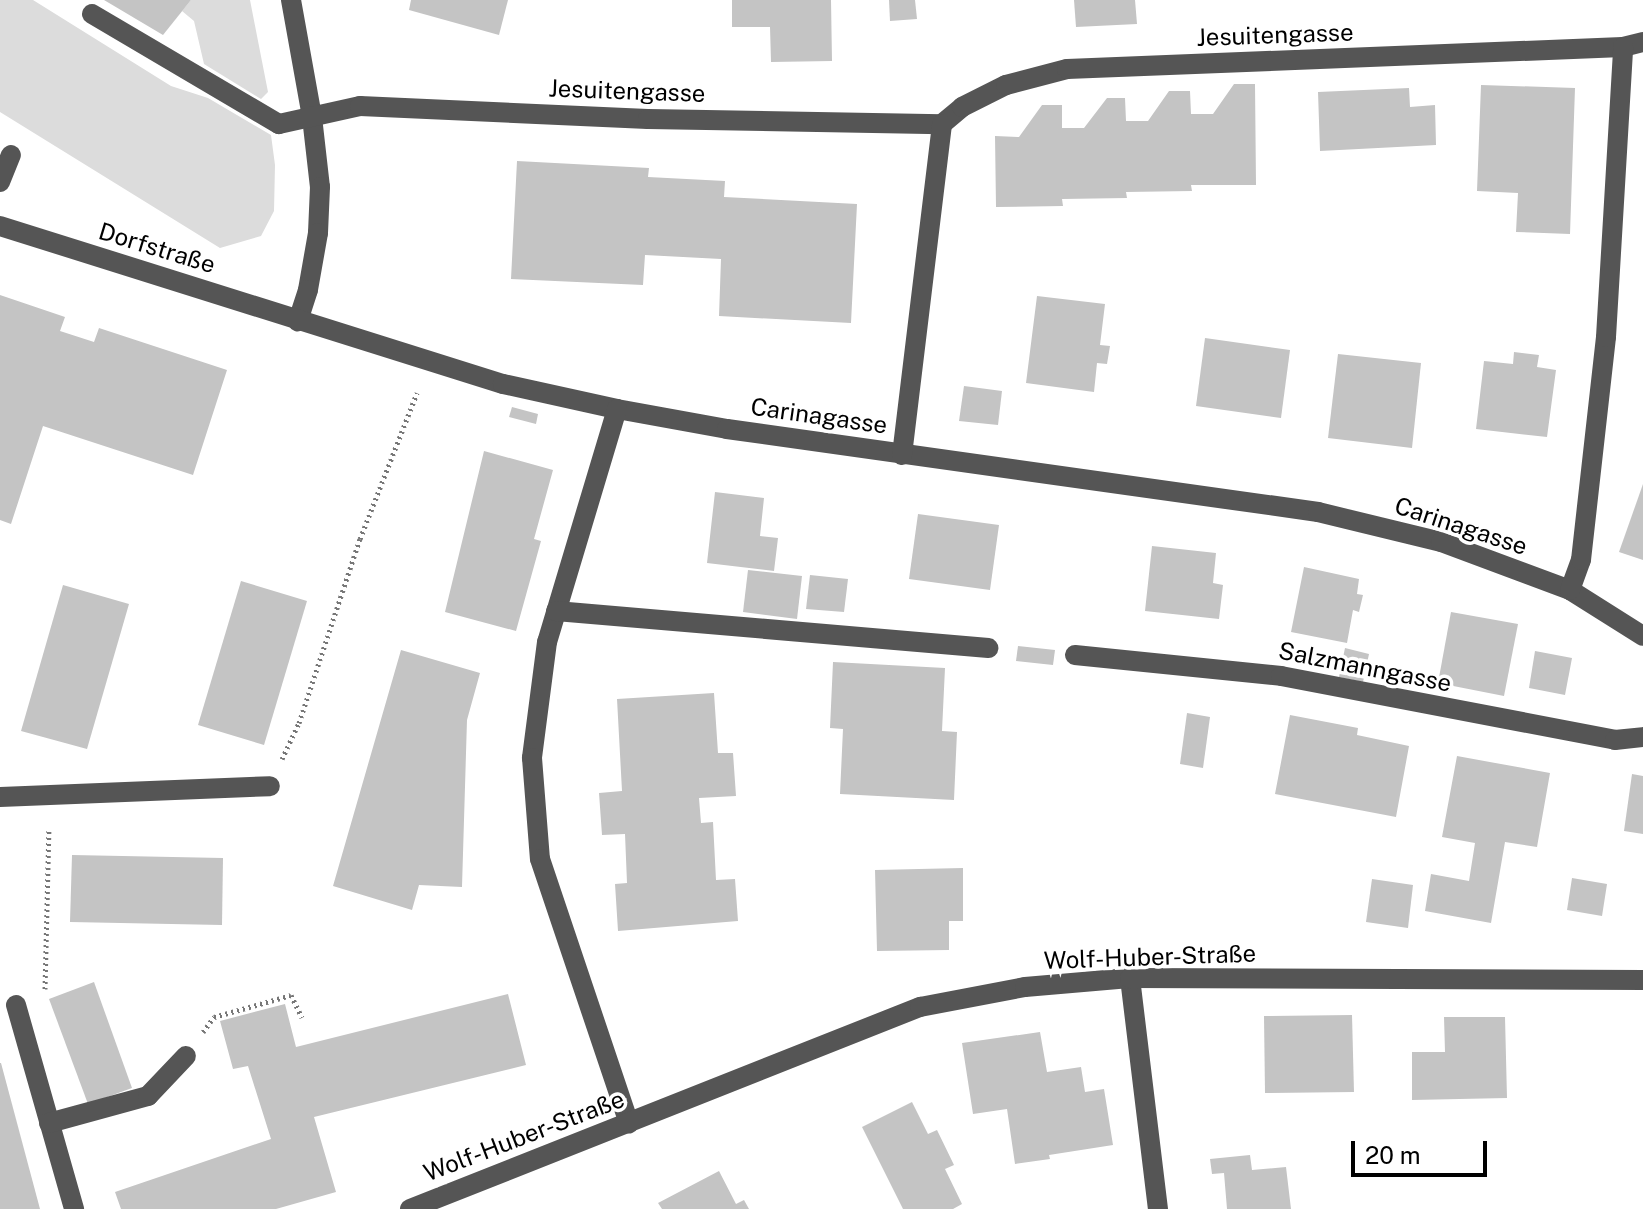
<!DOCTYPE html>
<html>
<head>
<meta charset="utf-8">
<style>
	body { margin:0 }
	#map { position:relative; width:1643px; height:1209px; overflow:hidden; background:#fff; font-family:"Public Sans",sans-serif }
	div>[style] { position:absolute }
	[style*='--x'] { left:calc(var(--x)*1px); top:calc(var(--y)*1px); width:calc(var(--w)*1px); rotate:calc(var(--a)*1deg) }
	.green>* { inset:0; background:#dcdcdc }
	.building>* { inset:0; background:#c4c4c4 }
	.path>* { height:5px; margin-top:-2.5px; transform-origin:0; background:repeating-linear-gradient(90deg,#777 0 2px,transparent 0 6px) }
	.minor>* { height:20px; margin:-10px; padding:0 10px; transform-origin:10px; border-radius:10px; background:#555 }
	span { translate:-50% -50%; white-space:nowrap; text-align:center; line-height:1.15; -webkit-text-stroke:7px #fff; paint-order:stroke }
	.street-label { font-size:24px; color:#000 }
	.scale { position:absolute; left:1351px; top:1141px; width:136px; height:36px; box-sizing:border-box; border:4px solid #000; border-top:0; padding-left:10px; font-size:24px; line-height:28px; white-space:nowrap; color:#000; -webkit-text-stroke:6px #fff; paint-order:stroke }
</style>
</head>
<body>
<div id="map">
	<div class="green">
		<div style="clip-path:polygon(0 0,33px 0,171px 86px,208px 98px,271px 135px,275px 165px,274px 211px,261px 236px,220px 248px,0 112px)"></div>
		<div style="clip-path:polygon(191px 0,250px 0,268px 92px,261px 99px,204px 64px,194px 21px,182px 11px)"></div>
	</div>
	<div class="building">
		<div style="clip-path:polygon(104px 0,191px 0,163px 35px)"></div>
		<div style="clip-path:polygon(411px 0,508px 0,499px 35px,409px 10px)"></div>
		<div style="clip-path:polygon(732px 0,831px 0,832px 61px,771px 62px,770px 27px,732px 27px)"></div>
		<div style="clip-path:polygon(889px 0,915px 0,917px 19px,890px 21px)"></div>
		<div style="clip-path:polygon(1074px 0,1135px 0,1137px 24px,1076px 27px)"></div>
		<div style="clip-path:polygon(1234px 84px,1255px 84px,1256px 185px,1191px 185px,1192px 191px,1126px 192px,1127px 198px,1062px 199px,1063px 206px,996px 207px,995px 136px,1019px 137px,1042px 105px,1062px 105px,1062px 128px,1084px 128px,1107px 98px,1125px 98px,1126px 121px,1148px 121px,1169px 91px,1190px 91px,1191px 114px,1213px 114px)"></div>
		<div style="clip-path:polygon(1481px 85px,1575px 88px,1570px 234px,1516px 232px,1518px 193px,1477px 191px)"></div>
		<div style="clip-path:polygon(1409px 88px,1410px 107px,1435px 105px,1436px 145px,1320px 151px,1318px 92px)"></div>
		<div style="clip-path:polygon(517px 161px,649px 168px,648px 177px,725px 181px,724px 197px,857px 204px,851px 323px,719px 316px,721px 259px,645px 255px,643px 285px,511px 279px)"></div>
		<div style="clip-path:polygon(0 295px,65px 317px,60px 331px,94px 342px,99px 328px,227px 370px,193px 475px,43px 426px,11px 524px,0 520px)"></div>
		<div style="clip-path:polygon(1037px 296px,1105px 304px,1100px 345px,1110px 346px,1107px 364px,1097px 363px,1094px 392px,1026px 383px)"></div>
		<div style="clip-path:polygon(1205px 338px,1290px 350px,1281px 418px,1196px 406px)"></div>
		<div style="clip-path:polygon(1514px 352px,1539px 355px,1537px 367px,1556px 370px,1547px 437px,1476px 429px,1484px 361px,1513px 364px)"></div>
		<div style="clip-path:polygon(1338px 354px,1421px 363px,1412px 448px,1328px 438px)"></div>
		<div style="clip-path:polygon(964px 386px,1002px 391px,998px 425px,959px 421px)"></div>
		<div style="clip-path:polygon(512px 407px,538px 414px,536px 424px,509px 417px)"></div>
		<div style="clip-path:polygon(484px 451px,553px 470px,534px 539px,541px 541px,516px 631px,445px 612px)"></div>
		<div style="clip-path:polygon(1643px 484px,1643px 560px,1619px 552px)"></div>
		<div style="clip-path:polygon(715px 492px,764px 498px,760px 536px,778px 538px,774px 571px,707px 563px)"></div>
		<div style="clip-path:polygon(918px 514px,999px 525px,990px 590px,909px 579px)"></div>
		<div style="clip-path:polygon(1152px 546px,1216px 553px,1213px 583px,1223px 585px,1219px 619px,1145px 611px)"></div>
		<div style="clip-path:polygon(1304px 567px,1359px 579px,1357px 594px,1363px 595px,1359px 612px,1353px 610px,1347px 643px,1291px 632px)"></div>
		<div style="clip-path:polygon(748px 570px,802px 576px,797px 619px,743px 612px)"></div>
		<div style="clip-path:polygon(810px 575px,848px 579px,844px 612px,806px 609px)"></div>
		<div style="clip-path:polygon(241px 581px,307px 601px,264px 745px,198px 725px)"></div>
		<div style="clip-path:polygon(63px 585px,129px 604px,87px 749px,21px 731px)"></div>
		<div style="clip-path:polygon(1451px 612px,1518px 624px,1504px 696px,1438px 683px)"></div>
		<div style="clip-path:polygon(1018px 646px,1055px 650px,1053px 665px,1016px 661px)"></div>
		<div style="clip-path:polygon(1345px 648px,1369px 654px,1363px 682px,1339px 677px)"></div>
		<div style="clip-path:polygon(401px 650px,480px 673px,467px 720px,462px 887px,419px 885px,412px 910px,333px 886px)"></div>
		<div style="clip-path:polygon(1535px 651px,1572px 658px,1565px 695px,1529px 688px)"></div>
		<div style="clip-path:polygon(833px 662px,945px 668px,942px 731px,957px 732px,954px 800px,840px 794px,843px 729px,830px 728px)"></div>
		<div style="clip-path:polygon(714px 693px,718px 753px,733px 753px,736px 796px,699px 798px,701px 823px,713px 822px,716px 880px,735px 879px,738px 921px,618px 931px,615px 884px,627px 883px,625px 834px,602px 835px,599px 793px,622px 791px,617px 699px)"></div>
		<div style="clip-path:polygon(1187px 713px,1210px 717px,1203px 768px,1180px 764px)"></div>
		<div style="clip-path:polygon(1290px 715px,1358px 728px,1357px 735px,1409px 746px,1396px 817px,1275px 794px)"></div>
		<div style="clip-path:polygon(1457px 756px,1550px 773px,1537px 847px,1505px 842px,1491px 923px,1425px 911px,1431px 874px,1469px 881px,1475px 843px,1442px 837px)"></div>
		<div style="clip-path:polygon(1632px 774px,1643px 776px,1643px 834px,1624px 831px)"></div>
		<div style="clip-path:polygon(72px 855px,223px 858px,222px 925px,70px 922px)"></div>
		<div style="clip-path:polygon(963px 868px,963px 921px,949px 921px,949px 950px,877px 951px,875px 870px)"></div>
		<div style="clip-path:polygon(1572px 878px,1607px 884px,1602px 916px,1567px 910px)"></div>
		<div style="clip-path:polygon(1372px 879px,1413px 885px,1408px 928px,1366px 922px)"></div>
		<div style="clip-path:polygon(94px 982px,132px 1088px,88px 1104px,49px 999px)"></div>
		<div style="clip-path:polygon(508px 994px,526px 1065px,314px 1117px,336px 1192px,276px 1209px,121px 1209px,115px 1192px,271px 1139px,248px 1066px,233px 1069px,220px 1021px,285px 1004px,296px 1047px)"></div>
		<div style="clip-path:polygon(1352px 1015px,1354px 1092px,1265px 1093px,1264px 1016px)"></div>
		<div style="clip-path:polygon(1444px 1017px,1505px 1017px,1507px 1098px,1412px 1100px,1412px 1052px,1445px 1052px)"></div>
		<div style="clip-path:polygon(1040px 1032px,1047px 1072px,1081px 1067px,1085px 1092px,1104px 1089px,1113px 1145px,1049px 1155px,1050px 1159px,1015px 1164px,1007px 1109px,973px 1114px,962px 1043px)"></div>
		<div style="clip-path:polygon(0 1063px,1px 1063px,40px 1209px,0 1209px)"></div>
		<div style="clip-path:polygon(912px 1102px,928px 1134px,937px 1130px,954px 1165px,945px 1169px,962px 1204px,953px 1209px,903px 1209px,862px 1127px)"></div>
		<div style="clip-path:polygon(1250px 1155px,1252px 1170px,1286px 1167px,1291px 1209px,1227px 1209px,1224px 1173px,1212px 1174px,1210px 1159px)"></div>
		<div style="clip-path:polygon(719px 1171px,736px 1204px,744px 1200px,749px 1209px,662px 1209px,658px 1203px)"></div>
	</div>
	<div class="path">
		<div style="--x:282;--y:759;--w:40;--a:-65"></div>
		<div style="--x:299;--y:723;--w:194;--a:-71.7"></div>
		<div style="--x:360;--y:539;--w:157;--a:-68.7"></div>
		<div style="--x:45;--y:989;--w:161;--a:-88.6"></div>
		<div style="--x:203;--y:1032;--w:19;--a:-54"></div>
		<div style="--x:214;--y:1017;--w:80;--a:-15.9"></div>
		<div style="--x:291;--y:995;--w:25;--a:64"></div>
	</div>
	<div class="minor">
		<div style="--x:291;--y:0;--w:119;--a:79.8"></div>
		<div style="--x:312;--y:117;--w:70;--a:83.5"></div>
		<div style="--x:320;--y:187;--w:46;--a:92.5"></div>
		<div style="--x:318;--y:233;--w:58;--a:100"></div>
		<div style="--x:308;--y:290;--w:33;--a:108"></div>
		<div style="--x:92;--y:14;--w:217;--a:30.5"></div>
		<div style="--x:279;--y:124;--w:83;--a:-12.5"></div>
		<div style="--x:360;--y:106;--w:288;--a:2.6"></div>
		<div style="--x:648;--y:119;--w:294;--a:1"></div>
		<div style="--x:942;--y:124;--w:26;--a:-40"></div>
		<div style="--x:962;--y:107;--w:49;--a:-26.6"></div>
		<div style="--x:1006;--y:85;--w:63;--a:-14.7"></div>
		<div style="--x:1067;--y:69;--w:556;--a:-2.27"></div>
		<div style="--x:1623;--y:47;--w:21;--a:-14"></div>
		<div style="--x:0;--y:182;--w:29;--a:-68"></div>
		<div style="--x:0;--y:226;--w:527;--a:17.44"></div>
		<div style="--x:503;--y:384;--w:117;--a:12.4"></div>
		<div style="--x:617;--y:409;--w:112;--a:10.3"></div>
		<div style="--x:727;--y:429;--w:597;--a:7.99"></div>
		<div style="--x:1318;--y:512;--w:127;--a:13.7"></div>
		<div style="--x:1441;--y:542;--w:138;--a:20.4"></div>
		<div style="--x:1570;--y:590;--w:86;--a:32.2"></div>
		<div style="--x:617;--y:409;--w:243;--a:106.7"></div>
		<div style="--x:547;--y:642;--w:117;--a:97.4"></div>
		<div style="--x:532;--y:758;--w:101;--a:85.5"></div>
		<div style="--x:540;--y:859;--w:279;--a:71.4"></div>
		<div style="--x:902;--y:455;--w:333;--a:-83.1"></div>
		<div style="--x:1570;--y:590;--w:32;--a:-70"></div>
		<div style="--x:1581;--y:560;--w:224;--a:-83.6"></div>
		<div style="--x:1606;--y:337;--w:290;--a:-86.6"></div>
		<div style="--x:556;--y:611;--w:434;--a:4.9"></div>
		<div style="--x:1075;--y:655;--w:207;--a:5.8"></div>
		<div style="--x:1281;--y:676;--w:340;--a:10.8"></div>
		<div style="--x:1615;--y:740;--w:28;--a:-6"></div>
		<div style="--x:0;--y:797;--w:270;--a:-2.3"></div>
		<div style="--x:1130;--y:978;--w:233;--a:83.1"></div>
		<div style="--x:16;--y:1005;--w:212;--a:74.1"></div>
		<div style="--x:49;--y:1123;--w:103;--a:-15.3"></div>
		<div style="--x:148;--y:1096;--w:55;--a:-46.5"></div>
		<div style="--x:410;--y:1209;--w:549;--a:-21.61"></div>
		<div style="--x:920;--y:1007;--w:107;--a:-10.8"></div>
		<div style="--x:1025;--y:987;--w:105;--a:-4.9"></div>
		<div style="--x:1130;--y:978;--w:513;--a:0.22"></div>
	</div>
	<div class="street-label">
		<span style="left:1275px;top:35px;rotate:-2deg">Jesuitengasse</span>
		<span style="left:627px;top:91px;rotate:2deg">Jesuitengasse</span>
		<span style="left:157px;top:248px;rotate:17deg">Dorfstraße</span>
		<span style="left:819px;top:416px;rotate:8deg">Carinagasse</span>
		<span style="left:1461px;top:526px;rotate:18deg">Carinagasse</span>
		<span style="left:1365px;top:667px;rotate:11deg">Salzmanngasse</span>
		<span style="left:1150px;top:957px;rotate:-2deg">Wolf-Huber-Straße</span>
		<span style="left:524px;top:1136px;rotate:-21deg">Wolf-Huber-Straße</span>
	</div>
	<div class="scale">20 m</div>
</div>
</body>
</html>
